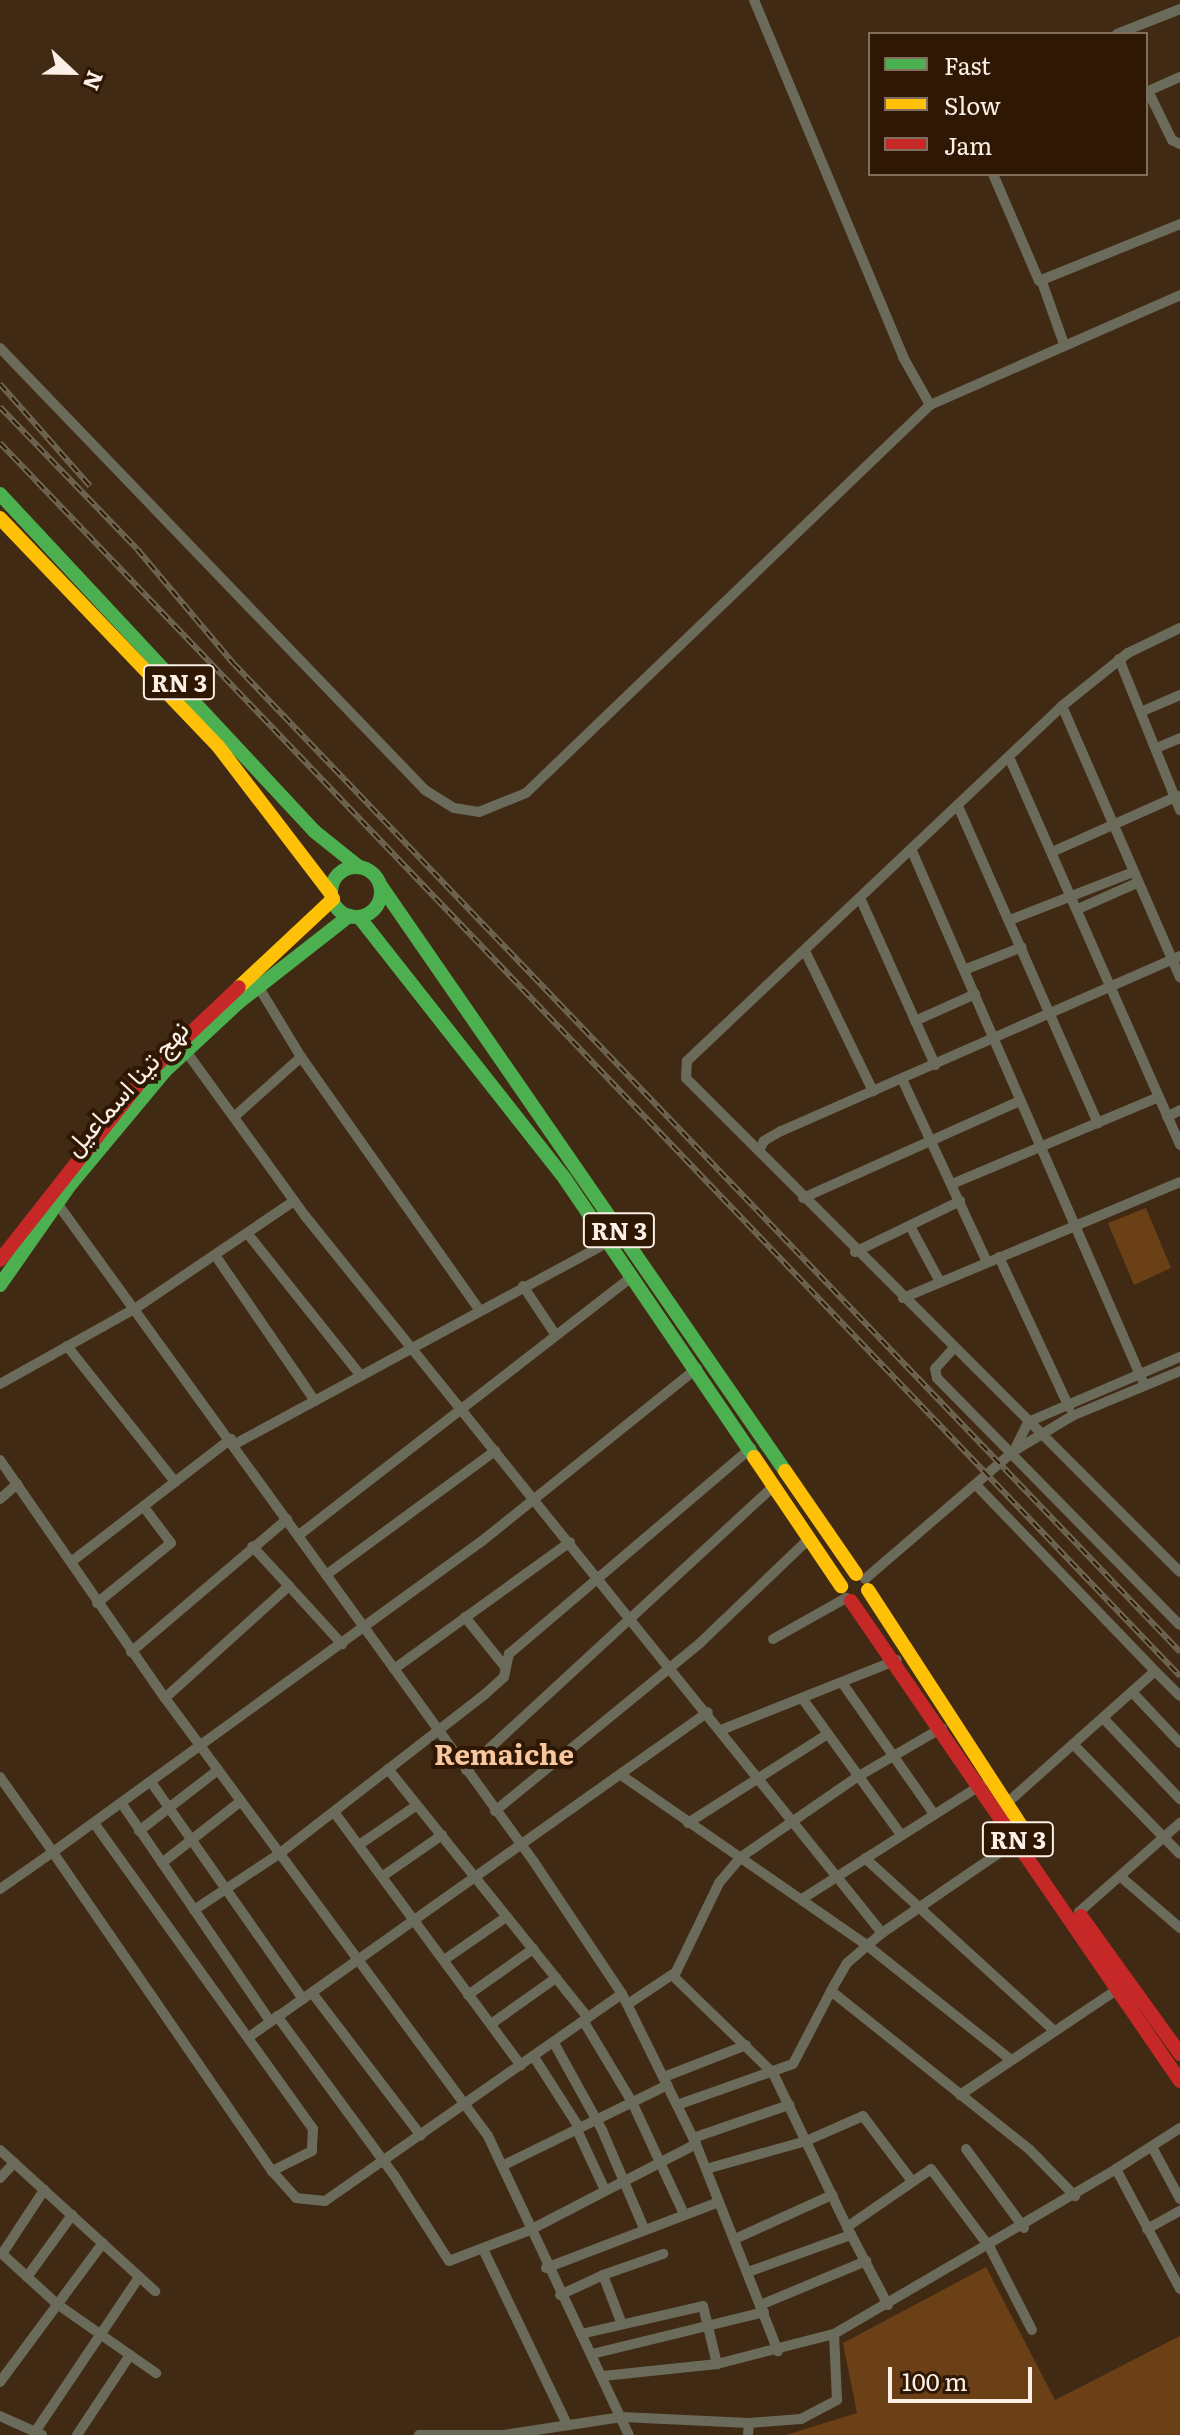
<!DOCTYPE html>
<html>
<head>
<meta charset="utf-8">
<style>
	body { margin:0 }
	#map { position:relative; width:1180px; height:2435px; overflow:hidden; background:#402a13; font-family:Literata,Vazirmatn,serif }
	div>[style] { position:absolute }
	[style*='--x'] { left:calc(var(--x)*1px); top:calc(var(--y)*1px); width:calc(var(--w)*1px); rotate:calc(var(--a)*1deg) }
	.green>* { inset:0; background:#6c4016 }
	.street>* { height:10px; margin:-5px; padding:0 5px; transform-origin:5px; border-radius:5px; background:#6b6b5b }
	.fast>* { height:14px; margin:-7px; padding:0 7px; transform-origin:7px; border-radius:7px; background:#4caf50 }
	.fast>.ring { margin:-7px; padding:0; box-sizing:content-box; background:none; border:14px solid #4caf50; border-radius:50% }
	.slow>* { height:14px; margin:-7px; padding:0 7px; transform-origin:7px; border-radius:7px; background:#ffc107 }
	.jam>* { height:14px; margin:-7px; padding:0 7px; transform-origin:7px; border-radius:7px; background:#c62828 }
	.rail>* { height:6px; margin-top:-3px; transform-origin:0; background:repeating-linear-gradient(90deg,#2e1703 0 9px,#6f6654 0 18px); box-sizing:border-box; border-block:2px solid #6f6654 }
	span { translate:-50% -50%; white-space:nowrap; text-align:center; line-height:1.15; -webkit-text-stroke:8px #2e1703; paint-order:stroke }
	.shield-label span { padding:2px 6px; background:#2e1703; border:2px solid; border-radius:6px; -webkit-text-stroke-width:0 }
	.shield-label { font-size:24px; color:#fcefe5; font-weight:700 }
	.street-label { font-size:26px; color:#fcefe5 }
	.neighbourhood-label { font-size:28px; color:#f8c69f; font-weight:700 }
	.legend { position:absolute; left:868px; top:32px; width:280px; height:144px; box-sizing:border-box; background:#2e1703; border:2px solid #806d5d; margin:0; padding:10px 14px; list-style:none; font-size:24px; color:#fcefe5 }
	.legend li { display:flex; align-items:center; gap:16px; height:40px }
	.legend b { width:40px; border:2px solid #806d5d }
	.north { position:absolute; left:32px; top:32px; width:80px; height:80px; -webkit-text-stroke:6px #2e1703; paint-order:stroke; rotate:112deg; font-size:22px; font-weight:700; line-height:32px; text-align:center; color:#fcefe5 }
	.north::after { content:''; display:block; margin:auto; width:28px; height:36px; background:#fcefe5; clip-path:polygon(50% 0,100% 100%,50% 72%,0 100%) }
	.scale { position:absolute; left:888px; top:2367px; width:144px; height:36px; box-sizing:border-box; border:4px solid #fcefe5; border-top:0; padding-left:10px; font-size:24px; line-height:28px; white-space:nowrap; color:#fcefe5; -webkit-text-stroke:6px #2e1703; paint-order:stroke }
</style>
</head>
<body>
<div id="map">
	<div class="green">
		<div style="clip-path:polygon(1146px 1208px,1171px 1268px,1134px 1285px,1108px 1223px)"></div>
		<div style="clip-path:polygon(986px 2267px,1055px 2400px,1180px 2336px,1180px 2435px,786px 2435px,857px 2413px,843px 2343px)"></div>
	</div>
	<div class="street">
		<div style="--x:754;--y:0;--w:387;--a:67.3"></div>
		<div style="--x:903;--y:357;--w:55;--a:60.6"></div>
		<div style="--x:1117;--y:34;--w:68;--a:-21.6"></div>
		<div style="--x:1148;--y:91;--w:55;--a:63.9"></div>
		<div style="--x:1172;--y:140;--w:9;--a:27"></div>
		<div style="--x:1146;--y:92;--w:37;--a:-24"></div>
		<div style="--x:993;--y:174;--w:116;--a:66.7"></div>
		<div style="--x:1039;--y:281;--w:152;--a:-22"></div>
		<div style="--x:1042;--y:282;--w:66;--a:70.5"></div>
		<div style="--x:0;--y:348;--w:613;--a:46.12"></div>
		<div style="--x:425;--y:790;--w:34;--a:32"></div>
		<div style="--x:454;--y:808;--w:25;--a:9"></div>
		<div style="--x:479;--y:812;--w:51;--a:-22"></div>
		<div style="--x:526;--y:793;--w:560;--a:-43.84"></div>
		<div style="--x:930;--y:405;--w:273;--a:-23.7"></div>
		<div style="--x:1119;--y:659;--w:163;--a:68"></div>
		<div style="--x:1062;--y:706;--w:296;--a:66.5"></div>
		<div style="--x:1143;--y:711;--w:40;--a:-23.4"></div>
		<div style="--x:1159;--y:747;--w:23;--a:-23"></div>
		<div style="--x:1009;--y:757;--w:424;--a:66.2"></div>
		<div style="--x:958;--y:806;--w:347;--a:66.2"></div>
		<div style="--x:912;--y:851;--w:581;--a:66.48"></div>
		<div style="--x:1052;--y:852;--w:138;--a:-24"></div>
		<div style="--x:861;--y:900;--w:181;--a:65.8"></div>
		<div style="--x:1078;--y:909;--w:64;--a:-23.8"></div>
		<div style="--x:1010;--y:920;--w:132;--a:-21.3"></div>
		<div style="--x:805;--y:951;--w:156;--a:64.1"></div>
		<div style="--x:1180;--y:956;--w:436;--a:156.3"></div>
		<div style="--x:781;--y:1131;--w:20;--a:150"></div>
		<div style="--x:764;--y:1141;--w:11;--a:117"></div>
		<div style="--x:759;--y:1151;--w:595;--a:45"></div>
		<div style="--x:964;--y:970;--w:62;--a:-21.6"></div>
		<div style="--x:258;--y:986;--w:83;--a:58.8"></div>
		<div style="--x:915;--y:1021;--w:66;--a:-24.2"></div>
		<div style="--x:185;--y:1050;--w:206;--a:54.1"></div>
		<div style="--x:306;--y:1217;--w:919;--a:51.18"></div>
		<div style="--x:882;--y:1933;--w:165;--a:-34.4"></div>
		<div style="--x:902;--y:1079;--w:202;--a:65.1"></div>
		<div style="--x:234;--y:1117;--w:90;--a:-41.8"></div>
		<div style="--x:301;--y:1057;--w:307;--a:54.8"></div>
		<div style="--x:1167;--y:1117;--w:15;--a:-28"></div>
		<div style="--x:759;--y:1151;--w:103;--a:-135"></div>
		<div style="--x:686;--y:1078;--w:17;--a:-87"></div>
		<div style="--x:687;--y:1061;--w:516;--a:-43.43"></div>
		<div style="--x:1062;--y:706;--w:85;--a:-38.8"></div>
		<div style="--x:1128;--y:653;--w:58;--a:-25.7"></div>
		<div style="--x:952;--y:1184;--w:222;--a:-22.8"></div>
		<div style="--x:803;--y:1198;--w:238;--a:-24.1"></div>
		<div style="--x:57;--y:1203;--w:814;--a:54.1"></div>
		<div style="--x:534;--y:1862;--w:159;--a:56.3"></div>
		<div style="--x:910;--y:1226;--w:64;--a:61.8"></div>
		<div style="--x:247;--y:1233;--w:183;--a:51.4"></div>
		<div style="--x:855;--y:1252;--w:117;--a:-25.9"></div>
		<div style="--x:215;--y:1255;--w:177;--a:55.6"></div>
		<div style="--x:999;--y:1257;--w:166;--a:65"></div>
		<div style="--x:523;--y:1286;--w:58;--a:56.3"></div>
		<div style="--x:903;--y:1298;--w:300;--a:-22.7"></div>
		<div style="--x:67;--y:1346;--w:174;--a:51.5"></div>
		<div style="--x:952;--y:1350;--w:25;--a:132"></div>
		<div style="--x:935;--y:1369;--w:9;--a:77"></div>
		<div style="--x:937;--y:1378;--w:346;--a:45.5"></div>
		<div style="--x:0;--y:1384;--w:156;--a:-29.2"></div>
		<div style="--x:136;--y:1308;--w:191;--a:-34.1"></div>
		<div style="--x:235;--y:1444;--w:424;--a:-28.4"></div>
		<div style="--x:1015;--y:1449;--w:30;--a:-64"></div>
		<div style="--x:1028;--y:1422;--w:165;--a:-23.2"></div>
		<div style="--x:0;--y:1460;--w:290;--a:55.3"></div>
		<div style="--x:165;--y:1698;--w:544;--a:53.59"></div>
		<div style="--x:488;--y:2136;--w:331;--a:64.8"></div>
		<div style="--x:978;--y:1487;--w:255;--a:46.1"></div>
		<div style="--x:0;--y:1499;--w:23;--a:-41"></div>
		<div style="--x:299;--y:1535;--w:423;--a:-37.8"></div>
		<div style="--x:71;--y:1562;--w:202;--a:-37.6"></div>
		<div style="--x:326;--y:1575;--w:210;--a:-36.3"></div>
		<div style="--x:865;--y:1579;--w:196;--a:-40.7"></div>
		<div style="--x:1014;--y:1451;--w:68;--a:-31.1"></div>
		<div style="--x:1072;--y:1416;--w:117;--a:-22.6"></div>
		<div style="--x:289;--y:1586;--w:79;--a:47.6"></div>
		<div style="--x:97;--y:1603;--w:95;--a:-39"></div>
		<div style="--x:171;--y:1543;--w:46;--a:-127.1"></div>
		<div style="--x:465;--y:1617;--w:64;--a:51.3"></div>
		<div style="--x:773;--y:1639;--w:84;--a:-29.3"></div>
		<div style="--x:131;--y:1652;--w:205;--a:-40.4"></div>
		<div style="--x:394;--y:1669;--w:217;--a:-35.8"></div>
		<div style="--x:843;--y:1684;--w:159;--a:55"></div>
		<div style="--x:1132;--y:1692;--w:70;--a:46.7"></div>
		<div style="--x:165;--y:1698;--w:167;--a:-42.1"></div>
		<div style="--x:289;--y:1586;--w:54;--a:-132.8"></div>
		<div style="--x:802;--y:1698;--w:169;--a:54.1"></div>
		<div style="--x:1103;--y:1718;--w:112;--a:46.5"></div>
		<div style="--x:721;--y:1730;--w:189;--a:-21.7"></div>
		<div style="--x:1073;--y:1744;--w:153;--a:45.8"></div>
		<div style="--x:388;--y:1769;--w:319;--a:51.2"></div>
		<div style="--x:466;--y:1770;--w:420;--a:-42.7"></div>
		<div style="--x:621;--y:1775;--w:295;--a:34.7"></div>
		<div style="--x:864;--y:1943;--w:186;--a:38.5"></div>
		<div style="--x:0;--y:1777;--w:92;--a:54.8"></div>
		<div style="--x:53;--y:1852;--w:65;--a:145.1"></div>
		<div style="--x:151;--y:1782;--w:265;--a:55"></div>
		<div style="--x:1007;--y:1803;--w:198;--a:-41.7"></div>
		<div style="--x:1155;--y:1671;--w:35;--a:45"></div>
		<div style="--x:122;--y:1804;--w:263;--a:55.7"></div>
		<div style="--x:495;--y:1811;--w:265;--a:-39.3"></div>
		<div style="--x:700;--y:1643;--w:152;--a:-43.7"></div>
		<div style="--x:334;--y:1812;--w:315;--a:53.6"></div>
		<div style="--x:94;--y:1823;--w:376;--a:54.4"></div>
		<div style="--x:313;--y:2129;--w:22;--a:93"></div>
		<div style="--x:312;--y:2151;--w:45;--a:153.4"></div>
		<div style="--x:272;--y:2171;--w:387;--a:-124.5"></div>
		<div style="--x:53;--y:1852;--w:530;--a:-35.94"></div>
		<div style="--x:482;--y:1541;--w:276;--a:-38.8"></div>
		<div style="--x:688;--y:1823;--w:164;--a:-32.5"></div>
		<div style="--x:139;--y:1831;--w:100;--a:-37.7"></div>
		<div style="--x:359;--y:1845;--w:70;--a:-34.6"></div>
		<div style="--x:865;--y:1858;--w:253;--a:42.4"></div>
		<div style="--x:162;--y:1863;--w:100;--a:-38.1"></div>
		<div style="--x:383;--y:1876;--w:72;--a:-34.8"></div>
		<div style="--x:1121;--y:1877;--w:78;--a:40.8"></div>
		<div style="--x:802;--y:1899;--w:212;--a:-32.5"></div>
		<div style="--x:194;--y:1910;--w:102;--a:-33.4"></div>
		<div style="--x:279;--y:1854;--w:259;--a:-37.8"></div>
		<div style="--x:484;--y:1695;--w:27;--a:-42"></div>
		<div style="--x:504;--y:1677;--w:24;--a:-78"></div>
		<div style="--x:509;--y:1654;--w:318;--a:-40.4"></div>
		<div style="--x:1079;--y:1912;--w:135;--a:-41.4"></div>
		<div style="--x:882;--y:1933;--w:46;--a:139.4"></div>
		<div style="--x:847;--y:1963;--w:32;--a:120"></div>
		<div style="--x:831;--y:1991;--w:253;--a:38.6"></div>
		<div style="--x:1029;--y:2149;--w:66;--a:45.6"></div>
		<div style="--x:444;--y:1960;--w:75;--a:-34.7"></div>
		<div style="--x:673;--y:1976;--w:139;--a:44.1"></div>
		<div style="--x:773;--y:2073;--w:171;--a:64.3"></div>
		<div style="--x:313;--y:1994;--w:178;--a:52.7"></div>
		<div style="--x:468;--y:1995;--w:80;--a:-35.3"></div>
		<div style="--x:628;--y:2004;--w:58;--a:-33.7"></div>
		<div style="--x:676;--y:1972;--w:99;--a:-64.2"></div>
		<div style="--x:719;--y:1883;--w:34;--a:-50"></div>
		<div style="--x:741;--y:1857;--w:141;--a:-34.6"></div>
		<div style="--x:857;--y:1777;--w:98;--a:-30"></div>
		<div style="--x:277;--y:2016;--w:197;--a:53.7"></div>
		<div style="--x:394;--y:2175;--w:102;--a:57.4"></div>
		<div style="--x:449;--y:2261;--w:87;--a:-20.9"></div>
		<div style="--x:530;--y:2230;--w:187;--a:-27.4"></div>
		<div style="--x:584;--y:2022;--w:93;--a:59"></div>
		<div style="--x:632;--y:2102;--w:123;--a:65.1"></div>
		<div style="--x:491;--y:2024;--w:80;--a:-35.3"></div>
		<div style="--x:249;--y:2037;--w:562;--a:-35.3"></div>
		<div style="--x:554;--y:2043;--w:99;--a:61.1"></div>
		<div style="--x:602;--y:2130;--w:104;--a:66.9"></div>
		<div style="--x:534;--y:2057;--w:85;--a:57.4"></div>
		<div style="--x:664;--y:2077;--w:88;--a:-21.3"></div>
		<div style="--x:960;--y:2095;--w:190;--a:-33.9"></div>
		<div style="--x:677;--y:2105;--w:123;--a:-19.5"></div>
		<div style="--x:793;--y:2064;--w:82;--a:-62.5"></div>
		<div style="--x:577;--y:2130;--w:66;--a:65"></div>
		<div style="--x:693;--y:2138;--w:102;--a:-19"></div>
		<div style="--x:1152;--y:2147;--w:59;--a:61.7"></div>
		<div style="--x:966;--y:2149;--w:98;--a:53.7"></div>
		<div style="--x:0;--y:2150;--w:210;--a:42.3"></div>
		<div style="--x:504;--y:2165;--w:182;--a:-26.1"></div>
		<div style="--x:706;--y:2169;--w:104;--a:-15.6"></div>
		<div style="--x:806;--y:2141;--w:62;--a:-23.7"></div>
		<div style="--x:863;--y:2116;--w:81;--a:53"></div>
		<div style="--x:1116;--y:2169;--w:76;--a:-32.6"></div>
		<div style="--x:272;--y:2171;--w:36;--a:48"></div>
		<div style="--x:296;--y:2198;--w:29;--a:6"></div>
		<div style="--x:325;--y:2201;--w:362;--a:-34.9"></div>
		<div style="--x:622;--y:1994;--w:167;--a:63.7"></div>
		<div style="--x:696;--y:2144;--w:223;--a:68.4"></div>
		<div style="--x:0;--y:2178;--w:21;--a:-47"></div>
		<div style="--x:1147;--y:2229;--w:38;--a:-29"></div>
		<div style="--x:735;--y:2239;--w:107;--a:-24.4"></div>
		<div style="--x:483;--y:2249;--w:192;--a:64.4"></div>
		<div style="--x:0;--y:2252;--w:77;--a:42.4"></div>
		<div style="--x:57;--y:2304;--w:121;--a:34.9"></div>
		<div style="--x:2;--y:2254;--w:77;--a:-56.7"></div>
		<div style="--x:546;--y:2268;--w:185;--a:-20.9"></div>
		<div style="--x:748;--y:2272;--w:109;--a:-19.8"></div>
		<div style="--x:603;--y:2275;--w:64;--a:-19.3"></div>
		<div style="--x:27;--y:2277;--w:77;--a:-54"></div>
		<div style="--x:560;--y:2295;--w:47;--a:-24.9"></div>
		<div style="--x:603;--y:2275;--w:50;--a:69"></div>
		<div style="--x:763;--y:2304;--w:112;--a:-22.7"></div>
		<div style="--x:888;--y:2305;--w:88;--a:-117.7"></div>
		<div style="--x:847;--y:2227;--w:102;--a:-34.6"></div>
		<div style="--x:931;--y:2169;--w:99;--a:53.2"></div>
		<div style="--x:990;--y:2248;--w:92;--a:62.9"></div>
		<div style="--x:581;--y:2334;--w:125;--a:-12.9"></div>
		<div style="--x:703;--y:2306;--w:60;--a:76.4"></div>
		<div style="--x:592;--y:2354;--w:177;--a:-13.7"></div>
		<div style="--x:603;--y:2376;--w:115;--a:-6"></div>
		<div style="--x:717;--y:2364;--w:121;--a:-14.4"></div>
		<div style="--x:834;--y:2334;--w:327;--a:-30.3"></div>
		<div style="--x:1116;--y:2169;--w:136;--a:61.9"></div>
		<div style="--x:0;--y:2382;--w:173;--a:-53.5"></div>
		<div style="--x:0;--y:2416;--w:46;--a:24.3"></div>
		<div style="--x:35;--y:2432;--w:187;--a:-56.1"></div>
		<div style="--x:77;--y:2435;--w:96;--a:-56.5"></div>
		<div style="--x:419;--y:2435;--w:83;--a:0"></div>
		<div style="--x:504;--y:2435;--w:119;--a:-8.7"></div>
		<div style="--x:622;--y:2417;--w:127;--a:2.7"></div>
		<div style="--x:748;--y:2435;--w:12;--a:-85"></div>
		<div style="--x:749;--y:2423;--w:52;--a:-4.4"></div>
		<div style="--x:801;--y:2419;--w:41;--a:-27.8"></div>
		<div style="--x:837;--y:2400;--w:66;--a:-92.6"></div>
	</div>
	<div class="fast">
		<div style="--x:0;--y:494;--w:461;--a:47"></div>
		<div style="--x:314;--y:831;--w:58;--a:38.7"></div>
		<div class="ring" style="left:331px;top:867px;width:36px;height:36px"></div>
		<div style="--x:381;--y:886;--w:711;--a:55.37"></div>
		<div style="--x:359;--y:917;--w:333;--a:51.8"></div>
		<div style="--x:565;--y:1179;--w:336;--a:55.8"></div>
		<div style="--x:0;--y:1285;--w:122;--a:-55"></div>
		<div style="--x:70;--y:1185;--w:148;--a:-50.2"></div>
		<div style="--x:165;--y:1071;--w:101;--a:-43"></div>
		<div style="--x:239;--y:1002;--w:140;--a:-38"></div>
	</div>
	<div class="slow">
		<div style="--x:0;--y:518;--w:315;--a:46.3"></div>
		<div style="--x:218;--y:746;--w:186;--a:52.6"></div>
		<div style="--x:239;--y:987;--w:129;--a:-43.1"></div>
		<div style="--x:754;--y:1457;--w:156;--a:56"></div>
		<div style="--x:785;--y:1471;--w:125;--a:55.4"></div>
		<div style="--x:868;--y:1590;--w:290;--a:57"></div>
	</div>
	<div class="jam">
		<div style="--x:0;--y:1260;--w:234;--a:-51.8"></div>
		<div style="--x:145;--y:1076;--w:129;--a:-43.4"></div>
		<div style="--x:851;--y:1601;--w:582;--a:55.57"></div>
		<div style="--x:1081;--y:1916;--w:170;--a:54.3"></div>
	</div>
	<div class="rail">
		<div style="--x:0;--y:384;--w:136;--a:48.6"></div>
		<div style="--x:0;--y:407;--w:197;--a:46"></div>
		<div style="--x:137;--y:549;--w:150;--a:49.9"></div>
		<div style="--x:234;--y:664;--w:1368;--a:46.24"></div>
		<div style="--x:0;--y:443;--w:1707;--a:46.26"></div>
	</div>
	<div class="shield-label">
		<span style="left:179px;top:682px">RN 3</span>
		<span style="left:619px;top:1230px">RN 3</span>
		<span style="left:1018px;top:1839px">RN 3</span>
	</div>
	<div class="street-label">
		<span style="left:125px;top:1087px;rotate:-48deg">نهج تينا اسماعيل</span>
	</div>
	<div class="neighbourhood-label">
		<span style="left:504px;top:1753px">Remaiche</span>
	</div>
	<ul class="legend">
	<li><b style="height:10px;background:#4caf50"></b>Fast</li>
	<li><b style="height:10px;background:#ffc107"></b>Slow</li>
	<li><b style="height:10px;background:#c62828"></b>Jam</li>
	</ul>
	<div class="north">N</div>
	<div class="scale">100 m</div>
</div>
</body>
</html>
